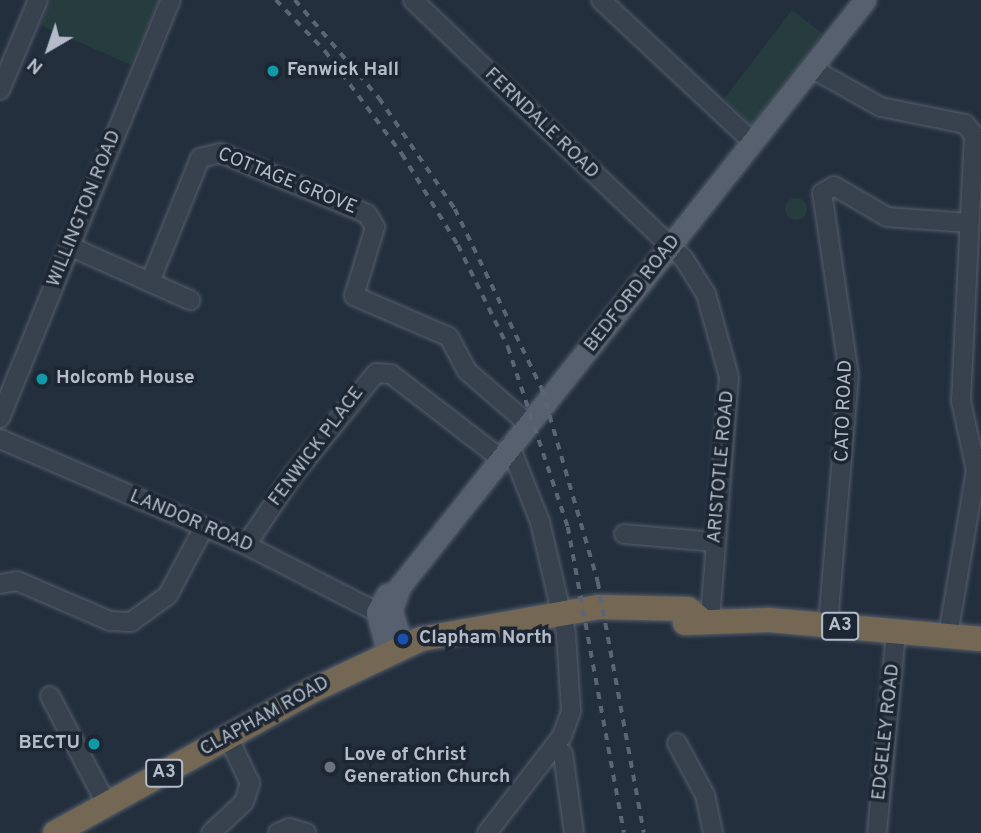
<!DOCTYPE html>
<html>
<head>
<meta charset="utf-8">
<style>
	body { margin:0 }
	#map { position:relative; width:981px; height:833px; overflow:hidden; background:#242f3e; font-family:Overpass,sans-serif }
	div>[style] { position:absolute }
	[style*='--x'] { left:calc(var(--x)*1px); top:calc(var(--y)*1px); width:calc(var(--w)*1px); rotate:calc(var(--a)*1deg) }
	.green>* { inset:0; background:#263c3f }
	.round { border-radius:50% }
	.roads { filter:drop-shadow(0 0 2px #565f6c) drop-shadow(0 0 2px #565f6c) }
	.minor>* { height:18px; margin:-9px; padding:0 9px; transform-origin:9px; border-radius:9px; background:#38414e }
	.major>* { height:21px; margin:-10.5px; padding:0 10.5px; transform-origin:10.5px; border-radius:10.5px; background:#56606e }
	.highway>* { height:24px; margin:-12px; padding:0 12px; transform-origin:12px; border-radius:12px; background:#746855 }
	.rail>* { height:3.5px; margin-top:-1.75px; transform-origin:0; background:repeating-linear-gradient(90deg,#5a6575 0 7px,transparent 0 14px) }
	.dots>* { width:19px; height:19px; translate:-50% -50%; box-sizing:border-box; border:4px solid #1d2633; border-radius:50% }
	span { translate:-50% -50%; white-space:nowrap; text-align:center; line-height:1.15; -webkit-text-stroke:7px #1d2633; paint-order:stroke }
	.shield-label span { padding:2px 5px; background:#1d2633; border:2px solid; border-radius:5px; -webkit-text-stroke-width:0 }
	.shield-label { font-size:18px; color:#b4bcc9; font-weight:700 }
	.poi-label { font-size:19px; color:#b4bcc9; font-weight:700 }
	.left { translate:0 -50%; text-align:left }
	.right { translate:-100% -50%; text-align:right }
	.street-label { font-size:19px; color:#b4bcc9 }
	.north { position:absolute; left:14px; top:14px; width:70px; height:70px; -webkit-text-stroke:5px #1d2633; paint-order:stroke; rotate:219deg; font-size:19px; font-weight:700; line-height:28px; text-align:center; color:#b4bcc9 }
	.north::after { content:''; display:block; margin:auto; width:24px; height:32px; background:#b4bcc9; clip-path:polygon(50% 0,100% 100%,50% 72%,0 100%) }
</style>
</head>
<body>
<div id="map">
	<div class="green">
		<div style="clip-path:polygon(51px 0,159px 0,131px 65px,40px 25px)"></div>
		<div style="clip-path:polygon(792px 10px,823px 34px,751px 125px,724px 99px)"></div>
		<div class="round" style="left:785px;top:198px;width:22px;height:22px"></div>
	</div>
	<div class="roads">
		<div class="minor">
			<div style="--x:413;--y:0;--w:375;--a:43.7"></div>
			<div style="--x:684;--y:259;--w:41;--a:57.8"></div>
			<div style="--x:706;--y:294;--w:86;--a:74.5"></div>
			<div style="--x:729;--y:377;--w:243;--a:94.5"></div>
			<div style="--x:601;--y:0;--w:208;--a:43.1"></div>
			<div style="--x:813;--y:69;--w:78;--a:29.2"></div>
			<div style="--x:881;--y:107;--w:86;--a:11.4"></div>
			<div style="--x:965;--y:124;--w:14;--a:51"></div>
			<div style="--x:974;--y:135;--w:266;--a:92.8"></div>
			<div style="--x:961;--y:401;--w:71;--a:77.7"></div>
			<div style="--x:976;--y:470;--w:168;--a:99.6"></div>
			<div style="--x:0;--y:90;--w:98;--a:-67.1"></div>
			<div style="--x:69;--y:246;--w:133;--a:24.1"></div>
			<div style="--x:150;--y:282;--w:134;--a:-68"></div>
			<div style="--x:200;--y:158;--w:21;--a:-14"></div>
			<div style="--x:220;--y:153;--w:159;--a:22.5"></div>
			<div style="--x:367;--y:214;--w:15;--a:58"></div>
			<div style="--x:375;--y:227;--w:72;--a:106.9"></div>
			<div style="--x:354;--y:296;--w:103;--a:23.3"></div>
			<div style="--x:449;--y:337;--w:38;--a:62"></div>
			<div style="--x:467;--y:371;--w:79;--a:40.9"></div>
			<div style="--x:0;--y:418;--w:452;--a:-67.8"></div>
			<div style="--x:0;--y:439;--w:268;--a:23.3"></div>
			<div style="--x:246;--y:545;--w:147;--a:27.1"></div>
			<div style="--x:624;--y:534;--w:92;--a:5"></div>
			<div style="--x:246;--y:545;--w:86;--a:-55.9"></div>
			<div style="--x:294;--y:474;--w:130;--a:-50.9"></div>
			<div style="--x:376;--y:373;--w:15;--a:4"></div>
			<div style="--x:391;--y:374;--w:138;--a:37.6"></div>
			<div style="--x:0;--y:584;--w:17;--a:-10"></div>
			<div style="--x:17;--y:581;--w:101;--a:23.3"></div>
			<div style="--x:110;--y:621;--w:21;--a:3"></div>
			<div style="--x:131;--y:622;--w:46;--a:-36.1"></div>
			<div style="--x:168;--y:595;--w:77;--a:-62.1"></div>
			<div style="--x:828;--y:624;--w:250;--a:-85.2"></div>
			<div style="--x:849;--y:375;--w:184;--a:-98.4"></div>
			<div style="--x:822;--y:193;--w:14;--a:-30"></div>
			<div style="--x:834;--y:186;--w:61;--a:30.3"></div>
			<div style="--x:887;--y:217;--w:82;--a:4.2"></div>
			<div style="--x:50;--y:696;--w:123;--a:62.4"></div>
			<div style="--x:677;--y:743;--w:59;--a:61.7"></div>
			<div style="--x:705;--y:795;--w:39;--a:78"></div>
			<div style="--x:554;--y:746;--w:12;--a:42"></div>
			<div style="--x:563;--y:754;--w:80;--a:82.1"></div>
			<div style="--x:211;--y:833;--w:45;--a:-43.2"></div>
			<div style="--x:244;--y:802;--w:20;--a:-72"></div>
			<div style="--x:250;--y:783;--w:51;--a:-115.6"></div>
			<div style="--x:278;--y:833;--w:12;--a:-24"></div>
			<div style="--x:289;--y:828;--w:18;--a:16"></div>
			<div style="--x:487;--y:833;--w:123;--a:-52.3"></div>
			<div style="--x:562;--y:736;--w:27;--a:-70"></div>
			<div style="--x:571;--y:711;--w:78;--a:-93.7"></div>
			<div style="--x:566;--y:633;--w:114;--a:-103.2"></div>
			<div style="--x:540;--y:522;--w:82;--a:-111.5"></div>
			<div style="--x:877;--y:833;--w:203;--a:-84.6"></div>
		</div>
		<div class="major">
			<div style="--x:387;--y:594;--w:21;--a:119"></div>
			<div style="--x:377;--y:612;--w:43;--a:75.3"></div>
			<div style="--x:403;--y:647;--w:38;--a:-108"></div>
			<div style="--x:391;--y:611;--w:27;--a:-70"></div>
			<div style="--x:400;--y:586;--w:748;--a:-51.57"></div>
		</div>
		<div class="highway">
			<div style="--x:685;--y:623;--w:84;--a:-2"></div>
			<div style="--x:769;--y:620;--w:213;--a:5.1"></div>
			<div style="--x:55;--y:833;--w:293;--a:-29"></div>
			<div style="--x:311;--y:691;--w:122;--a:-25.3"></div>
			<div style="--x:421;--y:639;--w:180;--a:-10.2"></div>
			<div style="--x:598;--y:607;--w:90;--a:1.3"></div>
			<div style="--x:688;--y:609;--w:14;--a:39"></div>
		</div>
	</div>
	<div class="rail">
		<div style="--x:276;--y:0;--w:71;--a:46.1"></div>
		<div style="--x:325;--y:51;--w:129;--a:53.2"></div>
		<div style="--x:402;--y:154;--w:107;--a:58.4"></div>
		<div style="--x:458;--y:245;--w:114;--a:63.9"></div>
		<div style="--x:508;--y:347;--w:190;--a:71.6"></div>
		<div style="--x:568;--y:527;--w:311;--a:79.6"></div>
		<div style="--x:295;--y:0;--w:129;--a:49.4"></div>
		<div style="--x:379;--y:98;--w:135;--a:55.6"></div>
		<div style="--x:455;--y:209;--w:200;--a:64.2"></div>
		<div style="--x:542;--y:389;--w:201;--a:73.8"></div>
		<div style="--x:598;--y:582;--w:255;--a:79.6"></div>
	</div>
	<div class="dots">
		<div style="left:273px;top:71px;background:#0f9aa8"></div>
		<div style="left:42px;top:379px;background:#0f9aa8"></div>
		<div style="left:403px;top:639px;background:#1a4fb4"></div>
		<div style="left:94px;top:744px;background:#0f9aa8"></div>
		<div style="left:330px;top:767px;background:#6b7280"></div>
	</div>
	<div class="shield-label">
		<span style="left:840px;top:626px">A3</span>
		<span style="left:164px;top:773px">A3</span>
	</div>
	<div class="poi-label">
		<span class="left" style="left:287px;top:71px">Fenwick Hall</span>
		<span class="left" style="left:56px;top:379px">Holcomb House</span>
		<span class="left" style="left:419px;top:639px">Clapham North</span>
		<span class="right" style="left:80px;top:744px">BECTU</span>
		<span class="left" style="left:344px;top:767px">Love of Christ<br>Generation Church</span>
	</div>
	<div class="street-label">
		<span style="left:541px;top:124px;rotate:44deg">FERNDALE ROAD</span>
		<span style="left:287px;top:182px;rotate:22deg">COTTAGE GROVE</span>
		<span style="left:85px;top:209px;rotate:-68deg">WILLINGTON ROAD</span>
		<span style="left:633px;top:294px;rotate:-52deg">BEDFORD ROAD</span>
		<span style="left:845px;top:411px;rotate:-88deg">CATO ROAD</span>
		<span style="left:317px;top:447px;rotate:-53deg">FENWICK PLACE</span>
		<span style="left:722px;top:467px;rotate:-85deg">ARISTOTLE ROAD</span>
		<span style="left:191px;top:522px;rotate:23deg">LANDOR ROAD</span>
		<span style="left:265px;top:717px;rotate:-29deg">CLAPHAM ROAD</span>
		<span style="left:887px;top:732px;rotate:-84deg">EDGELEY ROAD</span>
	</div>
	<div class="north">N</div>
</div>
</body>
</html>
